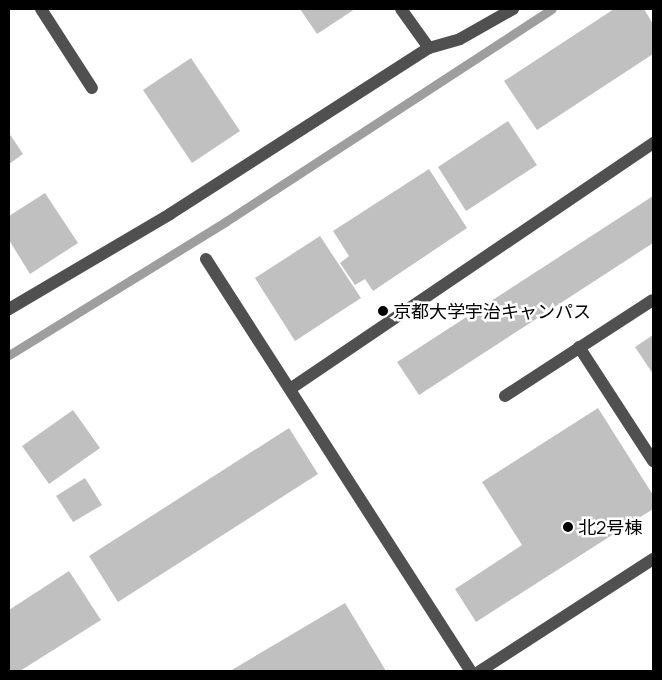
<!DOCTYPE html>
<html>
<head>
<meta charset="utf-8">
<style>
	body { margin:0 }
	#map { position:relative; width:662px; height:680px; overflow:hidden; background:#fff; font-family:Manrope,"Noto Sans JP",sans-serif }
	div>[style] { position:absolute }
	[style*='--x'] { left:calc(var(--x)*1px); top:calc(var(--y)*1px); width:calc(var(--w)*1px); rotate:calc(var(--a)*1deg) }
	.stream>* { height:9px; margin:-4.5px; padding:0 4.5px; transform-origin:4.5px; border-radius:4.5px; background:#9e9e9e }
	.building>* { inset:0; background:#c0c0c0 }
	.minor>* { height:12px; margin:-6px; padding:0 6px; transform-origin:6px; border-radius:6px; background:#505050 }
	.dots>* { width:14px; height:14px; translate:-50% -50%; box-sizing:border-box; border:2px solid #fff; border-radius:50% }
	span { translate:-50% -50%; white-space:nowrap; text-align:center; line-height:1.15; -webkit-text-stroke:5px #fff; paint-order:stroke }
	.poi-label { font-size:18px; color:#000 }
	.left { translate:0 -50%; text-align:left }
	.frame { position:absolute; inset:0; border:10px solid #000; pointer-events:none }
</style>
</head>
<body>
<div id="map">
	<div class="stream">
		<div style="--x:9;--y:355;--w:254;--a:-31.6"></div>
		<div style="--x:225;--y:222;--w:390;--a:-33.1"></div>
	</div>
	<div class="building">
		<div style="clip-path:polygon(300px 9px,355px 9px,317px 34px)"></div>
		<div style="clip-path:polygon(614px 9px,644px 9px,653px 24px,653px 54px,537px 130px,504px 81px)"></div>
		<div style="clip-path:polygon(191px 58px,240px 131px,192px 163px,143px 90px)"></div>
		<div style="clip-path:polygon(508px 121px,537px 165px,466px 211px,438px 167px)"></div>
		<div style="clip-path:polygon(9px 133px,23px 154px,9px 164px)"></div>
		<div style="clip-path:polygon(429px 169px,467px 228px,373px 291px,365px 279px,355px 285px,340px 263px,349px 256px,333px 231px)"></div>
		<div style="clip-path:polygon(45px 193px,78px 243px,30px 274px,9px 240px,9px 216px)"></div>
		<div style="clip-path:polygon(653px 196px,653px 243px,419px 395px,397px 362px)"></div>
		<div style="clip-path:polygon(320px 236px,361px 298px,295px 341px,255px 278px)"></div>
		<div style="clip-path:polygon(653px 335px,653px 374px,635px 347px)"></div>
		<div style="clip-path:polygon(598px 408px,653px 495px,653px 509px,476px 622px,455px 589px,522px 545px,482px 482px)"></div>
		<div style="clip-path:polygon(73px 410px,100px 448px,49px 484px,22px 446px)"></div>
		<div style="clip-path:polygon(289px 428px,318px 474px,118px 602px,89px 556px)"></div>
		<div style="clip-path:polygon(85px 478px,102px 505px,73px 522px,56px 496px)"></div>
		<div style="clip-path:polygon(69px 571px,101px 620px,20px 671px,9px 671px,9px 610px)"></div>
		<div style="clip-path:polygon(345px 603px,386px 671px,230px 671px)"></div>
	</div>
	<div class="minor">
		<div style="--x:41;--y:9;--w:94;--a:57.2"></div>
		<div style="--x:401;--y:9;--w:48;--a:54.3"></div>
		<div style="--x:429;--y:48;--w:32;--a:-16"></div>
		<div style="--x:460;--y:39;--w:61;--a:-29.5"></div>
		<div style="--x:206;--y:259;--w:490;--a:57.3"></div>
		<div style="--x:9;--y:309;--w:187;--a:-30.5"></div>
		<div style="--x:170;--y:214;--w:308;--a:-32.7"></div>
		<div style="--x:579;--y:347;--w:136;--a:57"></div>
		<div style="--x:290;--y:389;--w:439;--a:-34.1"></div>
		<div style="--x:505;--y:396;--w:176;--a:-33"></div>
		<div style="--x:480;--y:671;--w:206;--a:-32.9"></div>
	</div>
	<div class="dots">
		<div style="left:383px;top:311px;background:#000"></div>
		<div style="left:568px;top:527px;background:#000"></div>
	</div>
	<div class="poi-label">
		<span class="left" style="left:393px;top:311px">京都大学宇治キャンパス</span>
		<span class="left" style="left:578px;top:527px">北2号棟</span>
	</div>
	<div class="frame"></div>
</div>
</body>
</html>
